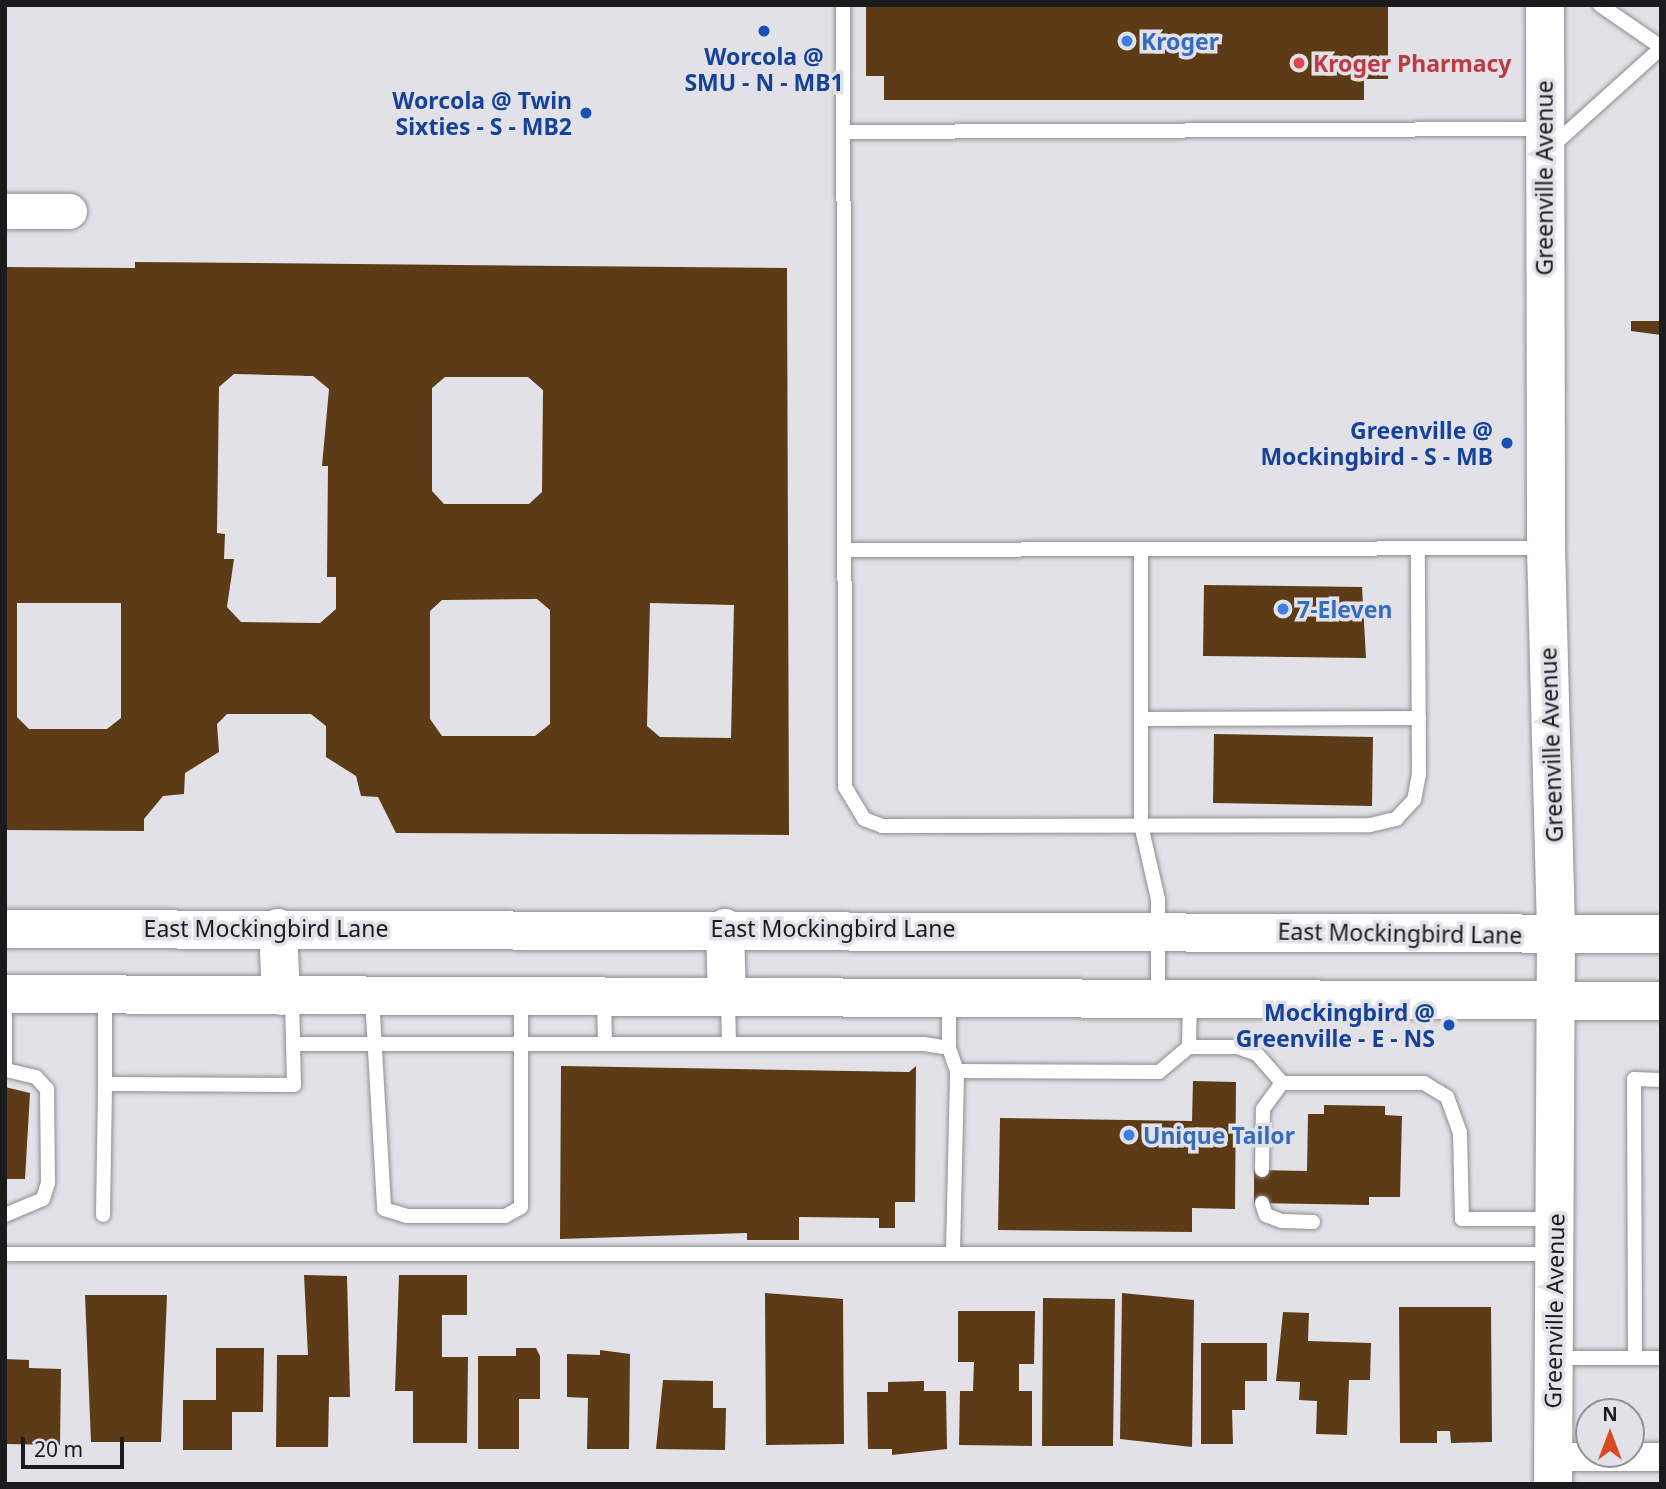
<!DOCTYPE html>
<html>
<head>
<meta charset="utf-8">
<style>
	body { margin:0 }
	#map { position:relative; width:1666px; height:1489px; overflow:hidden; background:#e2e1e7; font-family:"Noto Sans",sans-serif }
	div>[style] { position:absolute }
	[style*='--x'] { left:calc(var(--x)*1px); top:calc(var(--y)*1px); width:calc(var(--w)*1px); rotate:calc(var(--a)*1deg) }
	.building>* { inset:0; background:#5c3b16 }
	.roads { filter:drop-shadow(0 0 2px #8d8c91) drop-shadow(0 0 2px #8d8c91) }
	.service>* { height:14px; margin:-7px; padding:0 7px; transform-origin:7px; border-radius:7px; background:#fff }
	.minor>* { height:28px; margin:-14px; padding:0 14px; transform-origin:14px; border-radius:14px; background:#fff }
	.tertiary>* { height:35px; margin:-17.5px; padding:0 17.5px; transform-origin:17.5px; border-radius:17.5px; background:#fff }
	.secondary>* { height:38px; margin:-19px; padding:0 19px; transform-origin:19px; border-radius:19px; background:#fff }
	.dots>* { width:19px; height:19px; translate:-50% -50%; box-sizing:border-box; border:4px solid #e2e1e7; border-radius:50% }
	span { translate:-50% -50%; white-space:nowrap; text-align:center; line-height:1.15; -webkit-text-stroke:7px #e2e1e7; paint-order:stroke }
	.shop-label { font-size:23px; color:#366cbe; font-weight:700 }
	.left { translate:0 -50%; text-align:left }
	.transit-label { font-size:23px; color:#164399; font-weight:700 }
	.right { translate:-100% -50%; text-align:right }
	.health-label { font-size:23px; color:#be3a42; font-weight:700 }
	.street-label { font-size:23px; color:#1b1b1d }
	.frame { position:absolute; inset:0; border:7px solid #1b1b1d; pointer-events:none }
	.north { position:absolute; left:1575px; top:1398px; width:70px; height:70px; box-sizing:border-box; background:#e2e1e7; border:2px solid #929296; border-radius:50%; rotate:0deg; font-size:19px; font-weight:700; line-height:28px; text-align:center; color:#1b1b1d }
	.north::after { content:''; display:block; margin:auto; width:24px; height:32px; background:#d44b24; clip-path:polygon(50% 0,100% 100%,50% 72%,0 100%) }
	.scale { position:absolute; left:21px; top:1437px; width:103px; height:32px; box-sizing:border-box; border:4px solid #1b1b1d; border-top:0; padding-left:9px; font-size:21px; line-height:24px; white-space:nowrap; color:#1b1b1d; -webkit-text-stroke:5px #e2e1e7; paint-order:stroke }
</style>
</head>
<body>
<div id="map">
	<div class="building">
		<div style="clip-path:polygon(866px 5px,1388px 5px,1388px 79px,1364px 79px,1364px 100px,884px 100px,884px 76px,866px 76px)"></div>
		<div style="clip-path:polygon(evenodd,135px 262px,787px 268px,789px 835px,396px 833px,378px 797px,361px 796px,356px 776px,326px 757px,326px 726px,311px 714px,227px 714px,217px 724px,219px 752px,185px 773px,184px 794px,163px 796px,144px 819px,144px 831px,5px 830px,5px 267px,135px 268px,135px 262px,234px 374px,313px 376px,329px 389px,322px 466px,328px 466px,327px 577px,336px 577px,336px 609px,320px 623px,241px 622px,227px 607px,234px 559px,224px 559px,225px 534px,217px 533px,219px 387px,234px 374px,135px 262px,445px 377px,528px 377px,543px 390px,542px 492px,529px 504px,444px 504px,432px 491px,432px 388px,445px 377px,135px 262px,537px 599px,550px 610px,550px 724px,535px 736px,442px 736px,430px 719px,430px 611px,442px 600px,537px 599px,135px 262px,17px 603px,121px 603px,121px 718px,107px 729px,29px 729px,17px 717px,17px 603px,135px 262px,650px 603px,734px 605px,731px 738px,660px 737px,647px 726px,650px 603px)"></div>
		<div style="clip-path:polygon(1631px 321px,1661px 321px,1661px 335px,1631px 331px)"></div>
		<div style="clip-path:polygon(1204px 585px,1362px 587px,1366px 658px,1203px 656px)"></div>
		<div style="clip-path:polygon(1214px 734px,1373px 737px,1372px 806px,1213px 803px)"></div>
		<div style="clip-path:polygon(561px 1066px,909px 1072px,916px 1066px,915px 1202px,895px 1202px,895px 1228px,879px 1228px,879px 1218px,799px 1217px,799px 1240px,747px 1240px,747px 1233px,560px 1239px)"></div>
		<div style="clip-path:polygon(1193px 1081px,1236px 1082px,1235px 1209px,1192px 1208px,1192px 1232px,998px 1230px,1000px 1118px,1192px 1121px)"></div>
		<div style="clip-path:polygon(5px 1087px,30px 1093px,25px 1179px,5px 1179px)"></div>
		<div style="clip-path:polygon(1324px 1105px,1385px 1106px,1385px 1115px,1402px 1116px,1400px 1197px,1369px 1197px,1369px 1205px,1254px 1203px,1254px 1170px,1307px 1171px,1308px 1114px,1324px 1114px)"></div>
		<div style="clip-path:polygon(304px 1275px,347px 1276px,350px 1397px,329px 1397px,328px 1447px,276px 1447px,277px 1355px,308px 1355px)"></div>
		<div style="clip-path:polygon(399px 1275px,467px 1275px,467px 1315px,442px 1315px,442px 1357px,468px 1357px,467px 1443px,413px 1443px,413px 1391px,395px 1391px)"></div>
		<div style="clip-path:polygon(765px 1293px,843px 1299px,844px 1444px,766px 1445px)"></div>
		<div style="clip-path:polygon(1122px 1293px,1194px 1300px,1192px 1447px,1120px 1439px)"></div>
		<div style="clip-path:polygon(85px 1295px,167px 1295px,161px 1442px,91px 1442px)"></div>
		<div style="clip-path:polygon(1043px 1298px,1115px 1299px,1113px 1446px,1042px 1446px)"></div>
		<div style="clip-path:polygon(1399px 1307px,1491px 1307px,1492px 1442px,1451px 1443px,1450px 1431px,1437px 1431px,1437px 1443px,1400px 1443px)"></div>
		<div style="clip-path:polygon(958px 1311px,1035px 1311px,1034px 1364px,1019px 1364px,1019px 1391px,1032px 1391px,1032px 1446px,959px 1445px,960px 1391px,973px 1391px,974px 1362px,958px 1362px)"></div>
		<div style="clip-path:polygon(1283px 1312px,1309px 1313px,1308px 1341px,1371px 1343px,1370px 1380px,1349px 1380px,1347px 1435px,1316px 1434px,1317px 1401px,1299px 1400px,1300px 1382px,1276px 1381px)"></div>
		<div style="clip-path:polygon(1201px 1343px,1267px 1343px,1267px 1381px,1245px 1381px,1245px 1410px,1232px 1410px,1233px 1444px,1201px 1444px)"></div>
		<div style="clip-path:polygon(216px 1348px,264px 1348px,263px 1412px,232px 1412px,232px 1450px,183px 1450px,183px 1400px,216px 1400px)"></div>
		<div style="clip-path:polygon(516px 1348px,536px 1348px,540px 1356px,540px 1399px,519px 1399px,519px 1449px,478px 1449px,478px 1356px,516px 1356px)"></div>
		<div style="clip-path:polygon(600px 1350px,630px 1354px,629px 1449px,587px 1449px,588px 1398px,567px 1397px,567px 1354px,600px 1355px)"></div>
		<div style="clip-path:polygon(5px 1359px,29px 1360px,29px 1368px,61px 1369px,60px 1445px,5px 1444px)"></div>
		<div style="clip-path:polygon(663px 1380px,713px 1381px,713px 1408px,726px 1408px,725px 1450px,656px 1449px)"></div>
		<div style="clip-path:polygon(924px 1381px,924px 1391px,946px 1391px,947px 1449px,892px 1455px,892px 1449px,868px 1449px,867px 1392px,888px 1392px,888px 1382px)"></div>
	</div>
	<div class="roads">
		<div class="service">
			<div style="--x:843;--y:5;--w:782;--a:89.85"></div>
			<div style="--x:845;--y:787;--w:37;--a:59"></div>
			<div style="--x:864;--y:819;--w:19;--a:21"></div>
			<div style="--x:882;--y:826;--w:488;--a:-0.1"></div>
			<div style="--x:1370;--y:825;--w:27;--a:-13"></div>
			<div style="--x:1396;--y:819;--w:26;--a:-47"></div>
			<div style="--x:1414;--y:800;--w:25;--a:-79"></div>
			<div style="--x:1419;--y:775;--w:226;--a:-90.3"></div>
			<div style="--x:1600;--y:5;--w:74;--a:34.5"></div>
			<div style="--x:843;--y:132;--w:701;--a:-0.25"></div>
			<div style="--x:1550;--y:148;--w:149;--a:-42"></div>
			<div style="--x:845;--y:550;--w:700;--a:-0.16"></div>
			<div style="--x:1141;--y:550;--w:275;--a:90"></div>
			<div style="--x:1141;--y:825;--w:76;--a:77.1"></div>
			<div style="--x:1158;--y:899;--w:99;--a:90"></div>
			<div style="--x:1141;--y:719;--w:278;--a:-0.2"></div>
			<div style="--x:105;--y:996;--w:88;--a:90"></div>
			<div style="--x:105;--y:1084;--w:189;--a:0.3"></div>
			<div style="--x:294;--y:1085;--w:88;--a:-91.3"></div>
			<div style="--x:372;--y:998;--w:211;--a:86.7"></div>
			<div style="--x:384;--y:1209;--w:24;--a:17"></div>
			<div style="--x:407;--y:1216;--w:98;--a:0"></div>
			<div style="--x:505;--y:1216;--w:18;--a:-29"></div>
			<div style="--x:521;--y:1207;--w:209;--a:-90"></div>
			<div style="--x:604;--y:999;--w:44;--a:88.7"></div>
			<div style="--x:728;--y:1000;--w:44;--a:88.7"></div>
			<div style="--x:293;--y:1044;--w:631;--a:0"></div>
			<div style="--x:924;--y:1044;--w:25;--a:9"></div>
			<div style="--x:949;--y:1048;--w:24;--a:71"></div>
			<div style="--x:957;--y:1071;--w:202;--a:0.3"></div>
			<div style="--x:1159;--y:1072;--w:39;--a:-40"></div>
			<div style="--x:1189;--y:1047;--w:48;--a:0"></div>
			<div style="--x:1237;--y:1047;--w:21;--a:19"></div>
			<div style="--x:1257;--y:1054;--w:38;--a:49"></div>
			<div style="--x:1282;--y:1083;--w:142;--a:0"></div>
			<div style="--x:1424;--y:1083;--w:27;--a:31"></div>
			<div style="--x:1447;--y:1097;--w:37;--a:70"></div>
			<div style="--x:1460;--y:1132;--w:87;--a:88.7"></div>
			<div style="--x:1462;--y:1219;--w:92;--a:0"></div>
			<div style="--x:1189;--y:1047;--w:47;--a:-88.8"></div>
			<div style="--x:949;--y:1048;--w:47;--a:-90"></div>
			<div style="--x:5;--y:1070;--w:76;--a:-90"></div>
			<div style="--x:1262;--y:1170;--w:61;--a:-89.1"></div>
			<div style="--x:1263;--y:1109;--w:32;--a:-54"></div>
			<div style="--x:1262;--y:1203;--w:13;--a:72"></div>
			<div style="--x:1266;--y:1215;--w:17;--a:21"></div>
			<div style="--x:1282;--y:1221;--w:31;--a:2"></div>
			<div style="--x:5;--y:1215;--w:41;--a:-22.8"></div>
			<div style="--x:43;--y:1199;--w:17;--a:-73"></div>
			<div style="--x:48;--y:1183;--w:94;--a:-90.6"></div>
			<div style="--x:47;--y:1089;--w:16;--a:-133"></div>
			<div style="--x:36;--y:1077;--w:32;--a:-167"></div>
			<div style="--x:103;--y:1215;--w:131;--a:-89.1"></div>
			<div style="--x:953;--y:1252;--w:181;--a:-88.7"></div>
			<div style="--x:5;--y:1254;--w:1549;--a:0"></div>
			<div style="--x:1555;--y:1358;--w:80;--a:0"></div>
			<div style="--x:1635;--y:1358;--w:279;--a:-90.2"></div>
			<div style="--x:1634;--y:1079;--w:27;--a:2"></div>
			<div style="--x:1635;--y:1358;--w:26;--a:0"></div>
		</div>
		<div class="minor">
			<div style="--x:1553;--y:1457;--w:108;--a:0"></div>
		</div>
		<div class="tertiary">
			<div style="--x:5;--y:211;--w:64;--a:0"></div>
		</div>
		<div class="secondary">
			<div style="--x:1545;--y:5;--w:543;--a:89.89"></div>
			<div style="--x:1546;--y:548;--w:387;--a:88.5"></div>
			<div style="--x:1556;--y:935;--w:549;--a:90.31"></div>
			<div style="--x:278;--y:928;--w:68;--a:87.5"></div>
			<div style="--x:725;--y:928;--w:70;--a:88.4"></div>
			<div style="--x:5;--y:929;--w:1656;--a:0.17"></div>
			<div style="--x:5;--y:994;--w:1656;--a:0.24"></div>
		</div>
	</div>
	<div class="dots">
		<div style="left:764px;top:31px;background:#1a4fb4"></div>
		<div style="left:1127px;top:41px;background:#3f7fe0"></div>
		<div style="left:1299px;top:63px;background:#e0444e"></div>
		<div style="left:586px;top:113px;background:#1a4fb4"></div>
		<div style="left:1507px;top:443px;background:#1a4fb4"></div>
		<div style="left:1283px;top:609px;background:#3f7fe0"></div>
		<div style="left:1449px;top:1025px;background:#1a4fb4"></div>
		<div style="left:1129px;top:1135px;background:#3f7fe0"></div>
	</div>
	<div class="shop-label">
		<span class="left" style="left:1141px;top:41px">Kroger</span>
		<span class="left" style="left:1297px;top:609px">7-Eleven</span>
		<span class="left" style="left:1143px;top:1135px">Unique Tailor</span>
	</div>
	<div class="transit-label">
		<span style="left:764px;top:69px">Worcola @<br>SMU - N - MB1</span>
		<span class="right" style="left:572px;top:113px">Worcola @ Twin<br>Sixties - S - MB2</span>
		<span class="right" style="left:1493px;top:443px">Greenville @<br>Mockingbird - S - MB</span>
		<span class="right" style="left:1435px;top:1025px">Mockingbird @<br>Greenville - E - NS</span>
	</div>
	<div class="health-label">
		<span class="left" style="left:1313px;top:63px">Kroger Pharmacy</span>
	</div>
	<div class="street-label">
		<span style="left:1544px;top:178px;rotate:-90deg">Greenville Avenue</span>
		<span style="left:1551px;top:745px;rotate:-92deg">Greenville Avenue</span>
		<span style="left:266px;top:928px">East Mockingbird Lane</span>
		<span style="left:833px;top:928px">East Mockingbird Lane</span>
		<span style="left:1400px;top:933px;rotate:1deg">East Mockingbird Lane</span>
		<span style="left:1554px;top:1311px;rotate:-89deg">Greenville Avenue</span>
	</div>
	<div class="frame"></div>
	<div class="north">N</div>
	<div class="scale">20 m</div>
</div>
</body>
</html>
